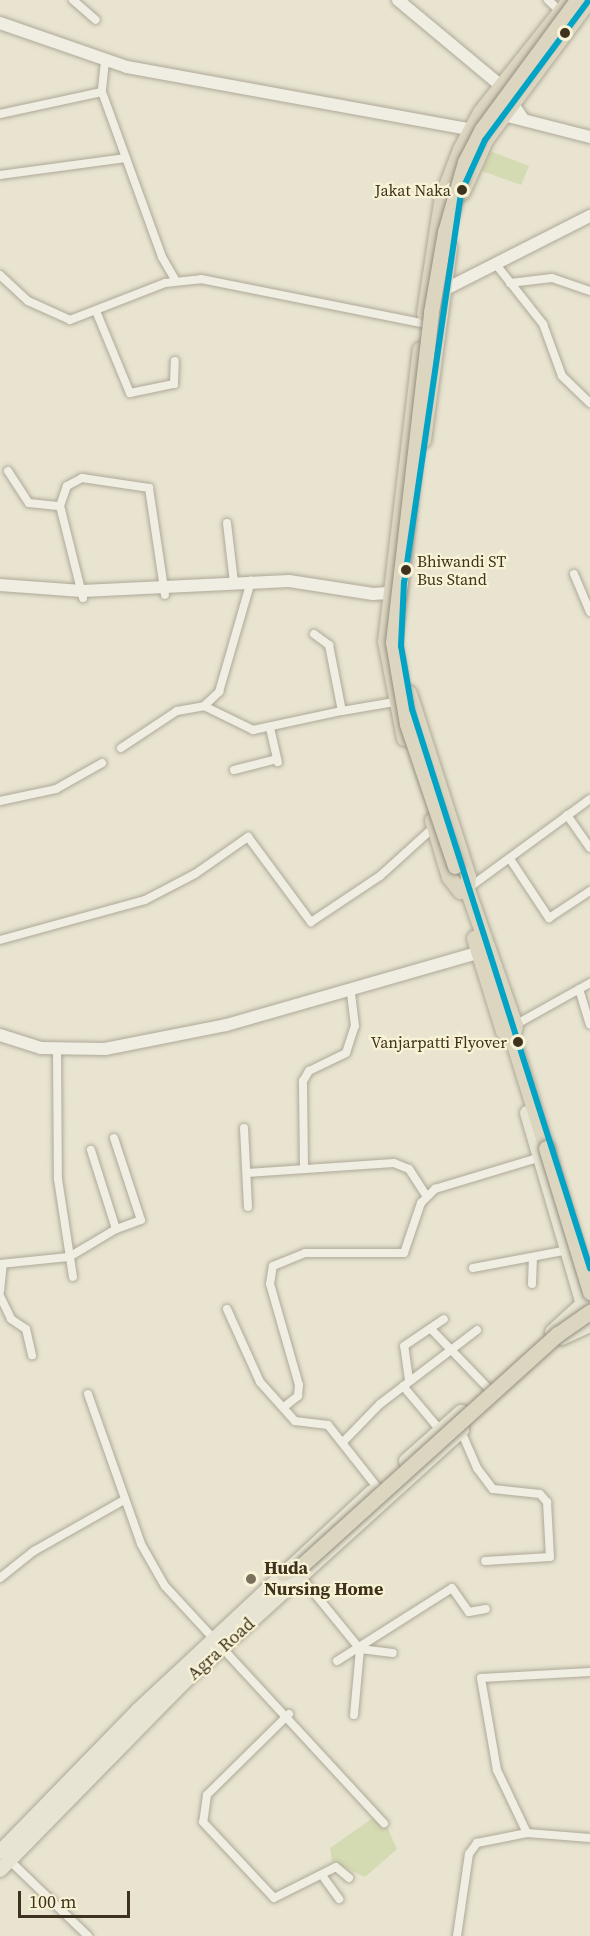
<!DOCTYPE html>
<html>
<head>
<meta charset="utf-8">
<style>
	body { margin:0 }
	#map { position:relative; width:590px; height:1936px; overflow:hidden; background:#e8e4d0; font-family:"Source Serif 4",serif }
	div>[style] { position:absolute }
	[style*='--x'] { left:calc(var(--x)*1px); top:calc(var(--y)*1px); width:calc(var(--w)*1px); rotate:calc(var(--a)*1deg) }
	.green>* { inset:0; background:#d4dab1 }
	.roads { filter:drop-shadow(0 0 2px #aea998) drop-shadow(0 0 2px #aea998) }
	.street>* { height:8px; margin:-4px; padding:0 4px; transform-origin:4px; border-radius:4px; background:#f0ede2 }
	.secondary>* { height:12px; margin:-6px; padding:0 6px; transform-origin:6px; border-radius:6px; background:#f0ede2 }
	.primary>* { height:14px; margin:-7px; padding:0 7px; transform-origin:7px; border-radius:7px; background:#e7e4d3 }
	.highway>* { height:15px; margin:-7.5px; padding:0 7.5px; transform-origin:7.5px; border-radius:7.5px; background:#dcd5c0 }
	.bridges { filter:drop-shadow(0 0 2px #938e7f) drop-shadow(0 0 2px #938e7f) }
	.highway-bridge>* { height:15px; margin:-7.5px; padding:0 7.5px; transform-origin:7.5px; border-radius:7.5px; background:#dcd5c0 }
	.bus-1>* { height:6px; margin:-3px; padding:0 3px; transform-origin:3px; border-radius:3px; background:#03a3c5 }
	.dots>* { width:16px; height:16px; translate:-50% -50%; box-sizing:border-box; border:3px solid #f9f3d6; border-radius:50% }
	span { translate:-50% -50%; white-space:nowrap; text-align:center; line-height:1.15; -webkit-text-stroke:4.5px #f9f3d6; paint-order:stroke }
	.bus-label { font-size:16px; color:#3e321e }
	.right { translate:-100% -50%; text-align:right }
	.left { translate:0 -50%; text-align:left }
	.poi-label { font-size:18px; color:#3e321e; font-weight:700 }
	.street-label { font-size:18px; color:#3e321e }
	.scale { position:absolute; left:18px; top:1891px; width:112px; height:27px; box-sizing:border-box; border:3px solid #3e321e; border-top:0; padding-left:8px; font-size:18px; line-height:21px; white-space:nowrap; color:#3e321e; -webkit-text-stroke:4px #f9f3d6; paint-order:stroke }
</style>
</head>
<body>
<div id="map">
	<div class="green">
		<div style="clip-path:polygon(490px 151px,529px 166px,521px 185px,482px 171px)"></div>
		<div style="clip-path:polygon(373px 1818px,388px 1829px,397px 1849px,365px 1877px,332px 1861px,330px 1848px)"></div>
	</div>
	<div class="roads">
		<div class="street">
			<div style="--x:73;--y:0;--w:30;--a:41"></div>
			<div style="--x:548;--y:0;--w:18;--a:43"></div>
			<div style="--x:105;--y:61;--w:31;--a:96"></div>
			<div style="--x:102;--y:92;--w:176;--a:70"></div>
			<div style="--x:162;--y:257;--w:28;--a:60"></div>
			<div style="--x:0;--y:114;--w:104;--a:-12.2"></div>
			<div style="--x:0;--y:175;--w:127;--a:-7.7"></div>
			<div style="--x:498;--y:267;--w:73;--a:51.7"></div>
			<div style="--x:543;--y:324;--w:55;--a:69.9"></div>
			<div style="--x:562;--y:376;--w:39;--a:44"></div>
			<div style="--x:0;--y:275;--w:38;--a:43"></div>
			<div style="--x:28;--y:301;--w:46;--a:24.3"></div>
			<div style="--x:70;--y:320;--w:102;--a:-21.3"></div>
			<div style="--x:165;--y:283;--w:36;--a:-6"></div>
			<div style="--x:201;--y:279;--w:236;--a:11.3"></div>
			<div style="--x:510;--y:283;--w:42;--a:-6.8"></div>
			<div style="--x:552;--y:278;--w:40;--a:18.9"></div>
			<div style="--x:96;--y:311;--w:89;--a:67.5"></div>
			<div style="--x:130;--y:393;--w:45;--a:-11.6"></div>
			<div style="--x:174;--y:384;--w:23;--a:-88"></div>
			<div style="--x:8;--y:471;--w:38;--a:57"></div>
			<div style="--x:29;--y:503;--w:31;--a:6"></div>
			<div style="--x:227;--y:523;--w:60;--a:83.3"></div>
			<div style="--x:574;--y:574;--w:41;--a:67.2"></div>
			<div style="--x:83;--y:598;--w:95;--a:-104"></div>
			<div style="--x:60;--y:506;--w:21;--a:-71"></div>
			<div style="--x:67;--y:486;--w:17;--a:-28"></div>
			<div style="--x:82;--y:478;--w:68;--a:8.5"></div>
			<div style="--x:149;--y:488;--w:108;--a:81.5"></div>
			<div style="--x:314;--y:634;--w:19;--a:36"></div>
			<div style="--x:329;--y:645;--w:67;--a:78.9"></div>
			<div style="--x:342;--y:711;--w:53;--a:-9.8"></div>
			<div style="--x:204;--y:706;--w:55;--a:26.1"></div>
			<div style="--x:253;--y:730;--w:91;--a:-12.1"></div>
			<div style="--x:270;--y:728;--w:35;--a:77"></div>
			<div style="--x:121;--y:748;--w:67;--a:-33.5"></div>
			<div style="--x:177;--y:711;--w:27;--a:-10"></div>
			<div style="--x:204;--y:706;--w:21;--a:-43"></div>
			<div style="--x:219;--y:692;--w:116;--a:-73.9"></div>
			<div style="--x:234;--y:770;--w:44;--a:-14.3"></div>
			<div style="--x:0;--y:801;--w:57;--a:-12.1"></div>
			<div style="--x:56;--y:789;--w:53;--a:-29.5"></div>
			<div style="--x:567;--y:815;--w:40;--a:55.1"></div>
			<div style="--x:510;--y:859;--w:71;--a:56.5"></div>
			<div style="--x:549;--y:918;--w:49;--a:-33.4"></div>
			<div style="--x:467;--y:889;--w:152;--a:-36.2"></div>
			<div style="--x:0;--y:940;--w:150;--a:-15.4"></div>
			<div style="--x:145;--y:900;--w:56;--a:-27.5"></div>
			<div style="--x:195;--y:874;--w:65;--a:-34.9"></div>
			<div style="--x:248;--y:837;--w:106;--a:53.5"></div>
			<div style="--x:311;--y:922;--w:83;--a:-33.7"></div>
			<div style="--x:380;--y:876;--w:73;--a:-42.2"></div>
			<div style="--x:579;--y:989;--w:37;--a:73"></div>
			<div style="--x:515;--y:1025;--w:86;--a:-29.2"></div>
			<div style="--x:57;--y:1050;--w:129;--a:89.6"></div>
			<div style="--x:58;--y:1179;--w:99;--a:81.3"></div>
			<div style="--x:244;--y:1128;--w:79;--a:87.1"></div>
			<div style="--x:114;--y:1138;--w:86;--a:71.8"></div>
			<div style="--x:141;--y:1220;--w:27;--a:160"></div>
			<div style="--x:304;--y:1167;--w:86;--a:-90.7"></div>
			<div style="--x:303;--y:1081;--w:12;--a:-59"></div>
			<div style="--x:309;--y:1071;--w:41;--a:-25.9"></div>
			<div style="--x:346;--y:1053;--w:28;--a:-72"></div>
			<div style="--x:355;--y:1026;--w:38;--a:-97"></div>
			<div style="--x:247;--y:1173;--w:147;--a:-3.9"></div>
			<div style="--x:394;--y:1163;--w:16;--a:22"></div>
			<div style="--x:409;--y:1169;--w:31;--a:57"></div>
			<div style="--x:0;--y:1264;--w:69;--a:-5.8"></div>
			<div style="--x:69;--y:1257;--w:55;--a:-30.8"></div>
			<div style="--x:116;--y:1229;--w:83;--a:-107.6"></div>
			<div style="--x:473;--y:1268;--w:97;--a:-10.7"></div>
			<div style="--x:532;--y:1284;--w:27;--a:-88"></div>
			<div style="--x:0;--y:1291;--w:27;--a:-84"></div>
			<div style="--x:0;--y:1296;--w:25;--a:64"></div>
			<div style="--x:11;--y:1319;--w:18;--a:34"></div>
			<div style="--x:26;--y:1329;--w:27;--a:77"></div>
			<div style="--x:227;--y:1309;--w:80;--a:65.7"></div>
			<div style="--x:260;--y:1382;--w:52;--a:48.1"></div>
			<div style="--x:295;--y:1421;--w:33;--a:7"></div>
			<div style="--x:328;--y:1425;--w:79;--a:51.7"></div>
			<div style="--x:431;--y:1329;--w:82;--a:46"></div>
			<div style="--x:409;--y:1380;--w:34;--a:-98"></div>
			<div style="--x:404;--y:1346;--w:48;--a:-34"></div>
			<div style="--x:403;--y:1386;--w:57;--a:49.9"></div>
			<div style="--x:88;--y:1394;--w:159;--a:70.5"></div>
			<div style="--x:141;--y:1544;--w:48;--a:60.3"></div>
			<div style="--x:165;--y:1586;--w:323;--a:47.3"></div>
			<div style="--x:284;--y:1407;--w:18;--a:-38"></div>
			<div style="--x:298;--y:1396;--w:11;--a:-85"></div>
			<div style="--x:299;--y:1385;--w:105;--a:-106"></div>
			<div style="--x:270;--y:1284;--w:18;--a:-81"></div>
			<div style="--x:273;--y:1266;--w:35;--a:-22"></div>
			<div style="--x:305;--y:1253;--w:99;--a:0"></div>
			<div style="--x:404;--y:1253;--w:53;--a:-71.2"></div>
			<div style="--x:421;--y:1203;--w:20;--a:-45"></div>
			<div style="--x:435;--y:1189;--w:114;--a:-16.8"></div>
			<div style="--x:461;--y:1431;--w:40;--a:66.6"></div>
			<div style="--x:477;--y:1468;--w:26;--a:53"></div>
			<div style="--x:493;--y:1489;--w:47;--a:6.1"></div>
			<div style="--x:540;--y:1494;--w:11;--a:49"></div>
			<div style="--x:547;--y:1502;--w:55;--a:86.9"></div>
			<div style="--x:550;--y:1557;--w:65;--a:176.5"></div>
			<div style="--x:343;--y:1442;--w:53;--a:-45.8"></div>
			<div style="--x:380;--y:1404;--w:122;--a:-37.3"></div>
			<div style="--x:0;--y:1578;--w:43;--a:-38.5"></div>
			<div style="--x:34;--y:1551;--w:103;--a:-29.5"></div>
			<div style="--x:302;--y:1578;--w:92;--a:50.8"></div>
			<div style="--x:360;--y:1649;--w:33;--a:7"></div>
			<div style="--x:337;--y:1661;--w:136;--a:-32.4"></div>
			<div style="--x:452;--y:1588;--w:29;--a:55"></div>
			<div style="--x:469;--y:1612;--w:17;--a:-10"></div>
			<div style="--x:289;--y:1714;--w:115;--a:135.4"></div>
			<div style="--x:207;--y:1795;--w:27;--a:98"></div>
			<div style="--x:203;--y:1822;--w:104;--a:46.9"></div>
			<div style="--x:274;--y:1898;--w:69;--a:-26.6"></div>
			<div style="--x:336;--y:1867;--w:17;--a:40"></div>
			<div style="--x:354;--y:1715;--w:66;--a:-84.8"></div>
			<div style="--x:527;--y:1833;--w:70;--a:-115.5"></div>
			<div style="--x:497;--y:1770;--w:93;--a:-99.9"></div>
			<div style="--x:481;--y:1678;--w:109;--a:-3.2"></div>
			<div style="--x:6;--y:1857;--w:114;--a:43.9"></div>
			<div style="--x:324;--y:1878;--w:26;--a:54"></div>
			<div style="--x:457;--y:1936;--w:83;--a:-81.7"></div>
			<div style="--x:469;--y:1854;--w:14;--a:-54"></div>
			<div style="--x:477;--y:1843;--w:51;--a:-11.3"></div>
			<div style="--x:527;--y:1833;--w:63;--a:4.5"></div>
		</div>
		<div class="secondary">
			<div style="--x:398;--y:0;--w:133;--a:39.8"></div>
			<div style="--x:500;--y:85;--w:40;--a:56"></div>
			<div style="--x:0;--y:23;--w:134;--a:19.1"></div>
			<div style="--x:127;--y:67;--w:357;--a:10.3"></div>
			<div style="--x:496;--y:113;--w:97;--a:14.3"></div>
			<div style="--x:436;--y:294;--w:173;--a:-26.9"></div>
			<div style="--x:0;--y:585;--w:82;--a:4.2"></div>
			<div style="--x:82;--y:591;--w:207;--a:-2.8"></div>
			<div style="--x:289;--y:581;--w:85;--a:8.8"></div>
			<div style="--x:373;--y:594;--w:26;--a:-4"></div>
			<div style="--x:0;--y:1035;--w:43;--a:17.6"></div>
			<div style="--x:41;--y:1048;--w:64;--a:0.9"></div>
			<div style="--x:105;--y:1049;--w:123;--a:-11.2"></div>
			<div style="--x:226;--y:1025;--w:272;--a:-16"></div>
		</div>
		<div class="primary">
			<div style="--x:527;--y:1113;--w:206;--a:73.7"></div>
			<div style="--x:552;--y:1332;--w:52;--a:-42.6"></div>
			<div style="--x:562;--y:1338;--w:31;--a:-25"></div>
			<div style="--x:406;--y:1461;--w:74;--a:-41.7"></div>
			<div style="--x:0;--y:1852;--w:199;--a:-45.8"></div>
			<div style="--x:139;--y:1709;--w:318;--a:-43"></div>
			<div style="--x:0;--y:1870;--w:262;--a:-45.6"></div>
			<div style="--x:183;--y:1683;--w:377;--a:-42.2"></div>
		</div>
		<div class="highway">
			<div style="--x:462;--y:192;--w:57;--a:-66.1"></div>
			<div style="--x:485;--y:140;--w:174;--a:-53.4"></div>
			<div style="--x:424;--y:313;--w:118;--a:-81.3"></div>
			<div style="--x:442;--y:196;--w:50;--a:-69"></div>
			<div style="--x:460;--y:149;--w:42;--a:-61.6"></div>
			<div style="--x:480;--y:112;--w:137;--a:-51.5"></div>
			<div style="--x:423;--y:440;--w:195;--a:-82.3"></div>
			<div style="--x:409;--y:693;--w:192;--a:72.1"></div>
			<div style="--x:468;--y:876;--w:13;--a:94"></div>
			<div style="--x:467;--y:889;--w:144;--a:70.6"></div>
			<div style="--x:515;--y:1025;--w:13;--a:103"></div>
			<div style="--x:512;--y:1038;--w:115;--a:72.8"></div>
			<div style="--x:404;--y:738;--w:99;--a:-101.1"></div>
			<div style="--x:385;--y:641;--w:294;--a:-83.2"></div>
			<div style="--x:432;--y:820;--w:59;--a:73.4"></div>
			<div style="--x:449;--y:877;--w:18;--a:52"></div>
			<div style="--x:474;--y:938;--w:97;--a:72.7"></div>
			<div style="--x:503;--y:1031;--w:11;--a:38"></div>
			<div style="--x:283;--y:1573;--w:21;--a:-23"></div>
		</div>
	</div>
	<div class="bridges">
		<div class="highway-bridge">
			<div style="--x:455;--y:866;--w:150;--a:-108.7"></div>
			<div style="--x:407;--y:724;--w:83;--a:-99.7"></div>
			<div style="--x:393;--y:642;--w:332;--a:-83.4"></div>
			<div style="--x:431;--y:312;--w:81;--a:-80.1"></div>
			<div style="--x:445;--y:232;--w:73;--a:-74.1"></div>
			<div style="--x:465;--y:162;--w:37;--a:-63"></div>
			<div style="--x:482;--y:129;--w:160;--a:-53.6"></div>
			<div style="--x:546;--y:1148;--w:151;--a:73"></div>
			<div style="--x:302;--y:1565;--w:345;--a:-42.1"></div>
			<div style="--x:558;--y:1334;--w:39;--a:-35"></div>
		</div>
	</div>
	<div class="bus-1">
		<div style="--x:589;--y:0;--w:174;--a:126.6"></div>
		<div style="--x:485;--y:140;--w:58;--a:114.4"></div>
		<div style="--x:461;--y:193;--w:393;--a:98.3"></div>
		<div style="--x:404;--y:582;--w:64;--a:92.7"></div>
		<div style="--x:401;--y:646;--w:64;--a:80.1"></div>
		<div style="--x:412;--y:709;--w:587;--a:72.34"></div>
	</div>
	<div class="dots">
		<div style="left:565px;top:33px;background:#3e321e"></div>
		<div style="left:462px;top:190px;background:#3e321e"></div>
		<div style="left:406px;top:570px;background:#3e321e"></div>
		<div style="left:518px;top:1042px;background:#3e321e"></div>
		<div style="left:251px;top:1579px;background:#7a705c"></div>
	</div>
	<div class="bus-label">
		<span class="right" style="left:451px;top:190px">Jakat Naka</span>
		<span class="left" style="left:417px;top:570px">Bhiwandi ST<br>Bus Stand</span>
		<span class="right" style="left:507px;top:1042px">Vanjarpatti Flyover</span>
	</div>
	<div class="poi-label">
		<span class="left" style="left:264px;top:1579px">Huda<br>Nursing Home</span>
	</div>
	<div class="street-label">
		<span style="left:221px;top:1649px;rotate:-42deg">Agra Road</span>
	</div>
	<div class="scale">100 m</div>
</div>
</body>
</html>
